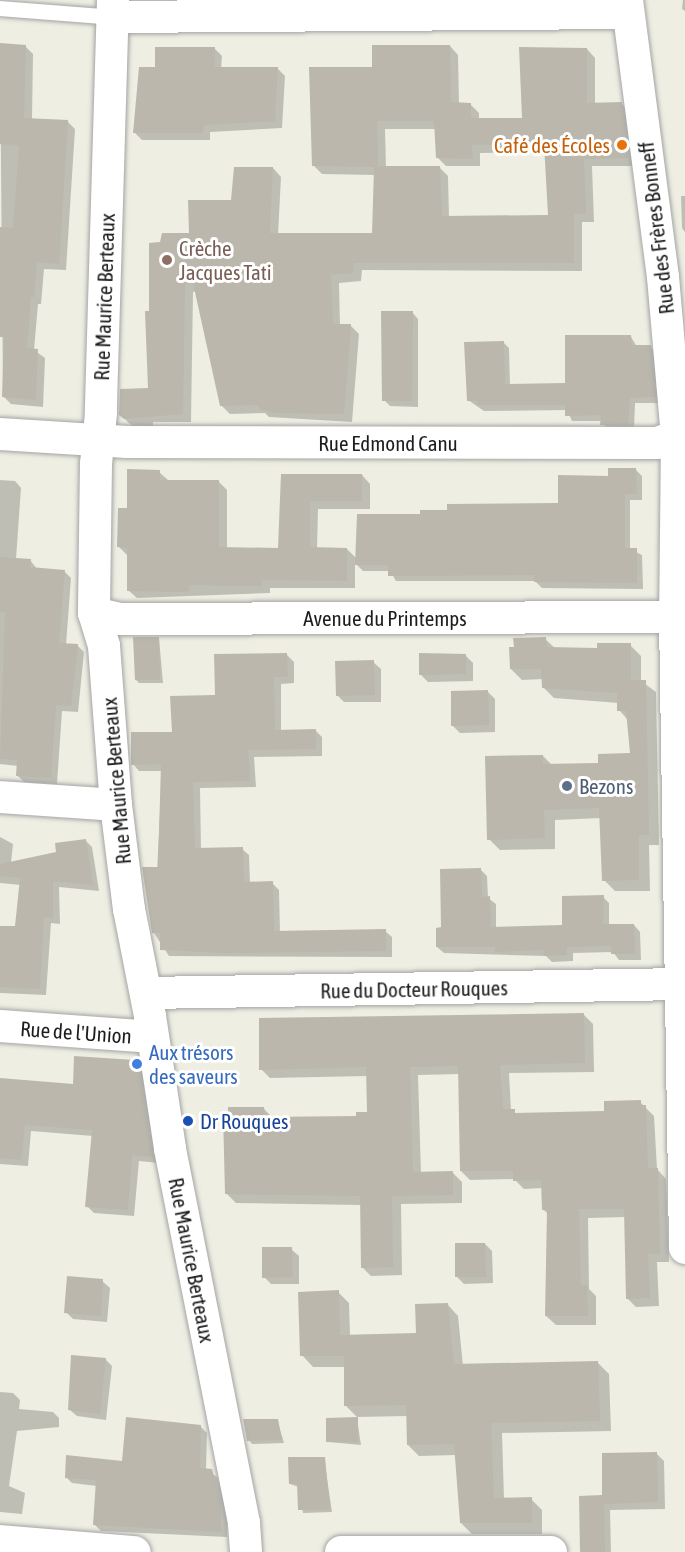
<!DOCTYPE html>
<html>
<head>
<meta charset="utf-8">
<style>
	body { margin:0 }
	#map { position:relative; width:685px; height:1552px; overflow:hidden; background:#eeeee3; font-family:"Asap Condensed",sans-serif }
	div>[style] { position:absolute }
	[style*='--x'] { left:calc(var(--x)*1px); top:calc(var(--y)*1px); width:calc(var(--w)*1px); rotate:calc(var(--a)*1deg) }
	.shadow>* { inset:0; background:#0003 }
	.building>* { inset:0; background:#bbb7ac }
	.roads { filter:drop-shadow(0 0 2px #a4a4a4) drop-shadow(0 0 2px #a4a4a4) }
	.lane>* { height:15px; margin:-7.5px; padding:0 7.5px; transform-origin:7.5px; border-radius:7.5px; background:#fff }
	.street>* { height:32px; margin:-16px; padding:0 16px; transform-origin:16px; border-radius:16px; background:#fff }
	.dots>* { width:16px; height:16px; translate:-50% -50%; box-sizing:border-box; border:3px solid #fff; border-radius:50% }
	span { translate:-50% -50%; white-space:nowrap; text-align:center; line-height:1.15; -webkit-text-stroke:6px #fff; paint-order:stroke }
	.food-label { font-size:21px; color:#c56008 }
	.right { translate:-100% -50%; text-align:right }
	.street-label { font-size:21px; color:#1d1d1d }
	.education-label { font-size:21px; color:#785e54 }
	.left { translate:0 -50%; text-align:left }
	.service-label { font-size:21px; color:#4e5e75 }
	.shop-label { font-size:21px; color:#366cbe }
	.transit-label { font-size:21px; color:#164399 }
</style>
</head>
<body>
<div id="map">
	<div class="shadow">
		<div style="clip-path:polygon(683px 0,685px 0,685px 11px,682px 9px)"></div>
		<div style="clip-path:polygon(0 45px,26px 47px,33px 54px,32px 120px,68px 122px,75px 129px,66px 270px,44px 269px,41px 304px,38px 304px,34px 350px,45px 358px,43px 407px,11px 404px,3px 396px)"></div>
		<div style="clip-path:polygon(evenodd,450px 46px,458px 55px,459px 104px,470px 104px,479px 113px,479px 119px,523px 120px,587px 49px,595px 58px,595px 104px,622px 104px,630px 113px,637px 166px,592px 166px,594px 222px,582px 222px,582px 271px,362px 270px,361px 281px,339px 283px,340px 326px,350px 325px,359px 334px,352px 422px,269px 417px,265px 413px,230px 414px,221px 405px,196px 291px,193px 292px,191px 422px,153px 422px,153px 427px,134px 427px,129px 423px,120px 414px,149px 390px,151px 313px,191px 235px,273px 168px,281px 177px,278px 235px,374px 235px,375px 175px,322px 174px,314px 166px,373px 68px,450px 46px,385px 129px,436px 129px,437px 157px,446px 166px,480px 166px,480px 153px,546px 152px,550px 216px,449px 217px,448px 176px,440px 168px,386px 168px,385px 129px)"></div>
		<div style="clip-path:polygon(214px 48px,222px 56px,221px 69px,277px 68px,285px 76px,282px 128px,210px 132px,210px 140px,142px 140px,135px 133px,157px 68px)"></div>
		<div style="clip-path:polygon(681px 196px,685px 196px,685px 232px,682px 228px)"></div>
		<div style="clip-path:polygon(412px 312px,418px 319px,418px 407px,390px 406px,384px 400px)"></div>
		<div style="clip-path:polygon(631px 337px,637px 347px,650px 347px,656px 352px,661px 403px,635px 403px,634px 430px,608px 430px,602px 421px,572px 421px,567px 410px,484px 411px,468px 400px,503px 342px,509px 348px,510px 385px,566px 384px)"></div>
		<div style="clip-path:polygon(636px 470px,642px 476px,642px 500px,630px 500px,630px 549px,642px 555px,643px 589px,542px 588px,535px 581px,396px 581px,390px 571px,363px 571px,355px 563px,355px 588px,270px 588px,270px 593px,137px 598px,128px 590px,127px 555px,119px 547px,128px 510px,159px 472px,168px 480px,219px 482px,227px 490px,227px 549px,280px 549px,282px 475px,362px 475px,370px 484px,370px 509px,318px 509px,317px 549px,347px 549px,357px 559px,421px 515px,560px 504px,609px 477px)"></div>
		<div style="clip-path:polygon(0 480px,15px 481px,21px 488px,16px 559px,30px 560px,37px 569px,64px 571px,71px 578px,66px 645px,77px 645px,84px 652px,78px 712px,62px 711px,57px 784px,24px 782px,17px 775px,18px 766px,0 764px)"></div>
		<div style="clip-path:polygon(159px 638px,163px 683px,139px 683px,136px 680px)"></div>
		<div style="clip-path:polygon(545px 639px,556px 649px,598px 650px,630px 645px,641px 656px,641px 681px,656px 692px,659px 845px,649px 845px,650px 891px,615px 891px,604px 880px,601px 818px,555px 820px,555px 849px,500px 850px,489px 839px,543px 756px,552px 765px,599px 764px,631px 755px,628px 720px,619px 710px,619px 703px,554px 698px,543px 687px,543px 679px,522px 680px,511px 669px)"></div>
		<div style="clip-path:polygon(287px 655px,294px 662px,294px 683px,281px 684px,281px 731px,315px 730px,322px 737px,322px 756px,254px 757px,256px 787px,200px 788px,201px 849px,242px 849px,249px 855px,250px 883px,272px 883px,279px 890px,280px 932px,385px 931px,392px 937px,392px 957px,169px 956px,154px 933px,162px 771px,139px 771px,133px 764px,216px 697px)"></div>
		<div style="clip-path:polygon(465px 655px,473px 663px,473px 681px,428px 682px,421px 675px)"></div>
		<div style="clip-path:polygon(373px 662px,381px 669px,381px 702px,344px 702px,337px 695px)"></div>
		<div style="clip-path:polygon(488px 692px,495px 699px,495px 732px,460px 733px,453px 726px)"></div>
		<div style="clip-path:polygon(0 837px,13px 844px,11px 863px,58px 854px,85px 840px,92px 847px,99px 891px,59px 887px,60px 924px,51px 923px,46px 995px,0 993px,0 928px,17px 929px,21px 885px,0 883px)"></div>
		<div style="clip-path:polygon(481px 870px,487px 876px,488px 898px,496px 904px,496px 928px,564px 927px,603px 897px,609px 903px,609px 926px,634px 925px,640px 932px,641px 960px,619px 960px,613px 952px,573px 953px,573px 961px,552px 962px,546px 956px,444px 953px,437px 947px,443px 929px)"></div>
		<div style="clip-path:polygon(584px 1015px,593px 1024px,594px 1072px,509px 1073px,511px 1111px,518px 1114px,605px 1113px,640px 1102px,654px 1116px,657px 1169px,666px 1179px,669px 1262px,657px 1262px,659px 1306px,636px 1307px,627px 1298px,625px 1217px,588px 1218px,589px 1289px,596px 1296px,596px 1325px,556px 1325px,546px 1316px,548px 1214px,543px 1209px,543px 1188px,524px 1189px,514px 1179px,470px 1180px,461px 1171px,459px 1074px,418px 1075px,421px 1174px,453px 1173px,462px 1182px,462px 1203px,401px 1204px,402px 1275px,371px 1276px,362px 1267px,361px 1205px,236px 1203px,227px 1194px,264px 1109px,273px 1118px,357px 1117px,369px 1113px,368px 1076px,270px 1078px,261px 1069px)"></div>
		<div style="clip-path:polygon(134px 1061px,146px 1074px,159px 1163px,139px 1161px,134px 1216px,94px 1213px,87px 1206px,93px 1136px,31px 1131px,28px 1166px,0 1164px,0 1080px,75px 1086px)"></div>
		<div style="clip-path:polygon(485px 1244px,492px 1251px,493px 1283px,464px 1284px,457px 1277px)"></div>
		<div style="clip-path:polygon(291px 1249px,299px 1256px,299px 1284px,271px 1284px,264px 1277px)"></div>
		<div style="clip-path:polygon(102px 1281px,110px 1288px,107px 1322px,73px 1319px,66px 1312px)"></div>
		<div style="clip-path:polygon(338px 1292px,349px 1303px,350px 1336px,417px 1335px,447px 1304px,458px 1316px,463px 1366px,598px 1363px,609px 1374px,611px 1431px,502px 1433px,504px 1499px,531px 1499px,542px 1510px,542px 1534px,472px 1534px,461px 1523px,456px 1455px,419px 1456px,408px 1445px,408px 1416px,357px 1417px,346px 1406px,346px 1367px,313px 1367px,302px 1355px)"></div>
		<div style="clip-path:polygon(105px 1359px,112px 1366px,106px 1420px,77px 1416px,70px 1410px)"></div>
		<div style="clip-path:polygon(0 1392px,13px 1393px,20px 1400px,19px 1409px,53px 1412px,59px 1418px,59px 1427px,17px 1431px,9px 1486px,25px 1493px,22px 1514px,0 1512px)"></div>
		<div style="clip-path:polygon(357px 1419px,361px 1445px,328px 1442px)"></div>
		<div style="clip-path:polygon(277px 1420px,284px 1443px,252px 1444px,249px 1440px)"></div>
		<div style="clip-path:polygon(200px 1426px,207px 1433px,206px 1470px,217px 1477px,227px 1511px,227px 1537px,101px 1531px,94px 1524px,97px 1486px,72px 1483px,66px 1477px,123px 1462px)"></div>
		<div style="clip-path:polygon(657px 1454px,664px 1461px,665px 1509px,610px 1510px,611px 1552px,582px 1552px,604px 1497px)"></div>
		<div style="clip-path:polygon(324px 1458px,332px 1512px,303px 1513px,299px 1487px,290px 1484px)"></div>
	</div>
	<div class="building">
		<div style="clip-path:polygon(0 43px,26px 45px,24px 118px,68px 120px,59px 264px,37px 262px,34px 297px,31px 297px,27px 348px,38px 349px,36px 400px,2px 397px,4px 337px,0 337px,0 227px,13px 228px,19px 146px,0 144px)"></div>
		<div style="clip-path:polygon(evenodd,372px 45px,450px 45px,451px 102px,471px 103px,471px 118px,522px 118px,519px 47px,587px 48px,587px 103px,622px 102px,629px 158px,584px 159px,586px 214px,574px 214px,574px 263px,354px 263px,353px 273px,331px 275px,333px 324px,351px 324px,344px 414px,274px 413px,259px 409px,259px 405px,220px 406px,193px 283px,185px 284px,183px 414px,124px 419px,119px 415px,120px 389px,148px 388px,145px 311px,149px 311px,149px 243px,160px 242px,162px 233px,189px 233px,188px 200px,231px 200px,234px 167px,273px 167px,270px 233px,372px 233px,374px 167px,312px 166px,309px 67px,372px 67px,372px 45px,377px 121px,434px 121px,436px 158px,473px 159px,472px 145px,544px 144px,548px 215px,442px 216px,440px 166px,378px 166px,377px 121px)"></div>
		<div style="clip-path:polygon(155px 47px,215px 47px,214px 67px,278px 67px,275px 121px,204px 125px,203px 133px,133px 133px,139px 67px,155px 67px)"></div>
		<div style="clip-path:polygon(381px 311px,413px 311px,412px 401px,382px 401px)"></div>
		<div style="clip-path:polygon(565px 335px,631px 335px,632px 345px,651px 345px,656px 397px,630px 398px,628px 425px,600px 425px,601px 415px,565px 416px,565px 405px,477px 405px,477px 401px,467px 401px,464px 342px,504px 341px,505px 384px,565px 383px)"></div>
		<div style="clip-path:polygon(608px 468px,636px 468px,637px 494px,625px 494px,625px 548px,637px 548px,637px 583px,534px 582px,534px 575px,388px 576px,388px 565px,355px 565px,357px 514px,420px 514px,420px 510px,447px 510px,447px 504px,558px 503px,558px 475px,608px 476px)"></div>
		<div style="clip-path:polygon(127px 469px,160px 470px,160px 480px,219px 480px,219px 547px,278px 548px,281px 474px,362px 474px,362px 501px,310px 501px,310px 547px,347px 548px,347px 581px,262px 580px,262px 586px,189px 585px,189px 591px,185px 592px,127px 591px,127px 548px,117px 547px,118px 508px,127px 508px)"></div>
		<div style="clip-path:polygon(0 557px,31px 559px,30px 567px,65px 570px,59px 643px,78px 644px,71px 706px,56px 705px,51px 778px,16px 776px,17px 760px,0 759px,5px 613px,0 612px)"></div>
		<div style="clip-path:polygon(133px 637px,159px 637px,160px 680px,135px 680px)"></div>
		<div style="clip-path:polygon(546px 637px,547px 647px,597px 648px,597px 643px,631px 643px,631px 680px,646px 680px,649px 835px,639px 835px,639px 880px,602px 881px,599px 808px,544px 810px,545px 838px,487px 840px,485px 756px,543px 755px,543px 764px,598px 763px,598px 754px,630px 753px,626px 711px,617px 711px,617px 693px,542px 688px,541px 669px,510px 669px,509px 647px,514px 647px,513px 638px)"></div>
		<div style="clip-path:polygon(287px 653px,288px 677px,274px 677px,275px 730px,316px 729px,316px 749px,248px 750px,250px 781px,193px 782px,195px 848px,243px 847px,244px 882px,273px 881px,274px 931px,386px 929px,386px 951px,226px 953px,160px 950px,160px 933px,152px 933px,142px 867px,158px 867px,161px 764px,131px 765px,131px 732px,172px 732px,170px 696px,215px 695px,214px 654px)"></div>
		<div style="clip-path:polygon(419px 653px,466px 654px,466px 674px,419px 675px)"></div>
		<div style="clip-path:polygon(374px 660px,375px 695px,336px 696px,335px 661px)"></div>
		<div style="clip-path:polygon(488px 690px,489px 725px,451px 726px,451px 691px)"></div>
		<div style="clip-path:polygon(86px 839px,93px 885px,53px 881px,53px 918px,44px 917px,40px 989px,0 987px,0 926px,15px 926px,20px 878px,0 876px,0 864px,56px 852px,55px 843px)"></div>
		<div style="clip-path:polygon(481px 868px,482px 897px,490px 896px,491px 927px,562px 925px,562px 896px,604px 895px,603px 924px,634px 924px,635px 954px,611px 954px,611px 946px,567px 947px,567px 955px,544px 956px,543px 950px,495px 952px,495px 947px,436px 947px,436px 928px,441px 927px,440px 869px)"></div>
		<div style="clip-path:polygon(584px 1013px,585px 1063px,500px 1065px,503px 1109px,515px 1109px,515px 1113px,604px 1111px,604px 1101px,641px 1100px,641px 1105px,646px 1105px,648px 1168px,658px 1168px,660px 1254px,648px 1254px,650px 1298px,626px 1299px,624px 1209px,579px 1209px,581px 1285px,587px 1285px,588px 1316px,545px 1316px,547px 1210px,542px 1210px,541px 1180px,513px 1181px,513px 1171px,460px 1171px,458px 1066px,410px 1067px,413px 1172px,453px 1171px,453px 1195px,392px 1196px,393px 1267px,361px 1268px,360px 1196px,225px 1194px,223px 1113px,228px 1112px,228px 1107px,264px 1107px,265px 1117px,356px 1116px,356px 1112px,367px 1112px,366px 1067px,259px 1070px,259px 1018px)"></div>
		<div style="clip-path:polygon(74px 1056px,135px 1060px,139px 1066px,153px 1157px,132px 1155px,128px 1210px,85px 1207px,92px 1130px,25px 1125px,21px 1160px,0 1158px,0 1078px,73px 1084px)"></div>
		<div style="clip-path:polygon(455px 1243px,485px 1243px,486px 1277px,455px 1277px)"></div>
		<div style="clip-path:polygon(262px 1247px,292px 1247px,293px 1277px,262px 1278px)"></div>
		<div style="clip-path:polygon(67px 1276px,103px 1279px,101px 1316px,64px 1313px)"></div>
		<div style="clip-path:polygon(339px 1290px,340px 1335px,416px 1333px,415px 1304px,448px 1303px,454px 1364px,598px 1361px,600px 1421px,491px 1423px,494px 1498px,532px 1497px,532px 1523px,460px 1523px,454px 1444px,407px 1445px,406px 1405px,344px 1406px,344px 1356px,300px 1356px,298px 1292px)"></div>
		<div style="clip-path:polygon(71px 1355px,106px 1358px,100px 1414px,68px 1410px)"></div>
		<div style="clip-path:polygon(126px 1417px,201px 1425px,200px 1468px,212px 1469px,221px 1503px,221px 1532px,93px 1525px,96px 1480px,65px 1478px,66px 1455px,122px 1461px)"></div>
		<div style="clip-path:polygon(358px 1417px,358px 1442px,326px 1442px,326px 1418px)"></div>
		<div style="clip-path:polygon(243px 1419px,278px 1419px,282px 1440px,247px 1441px)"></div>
		<div style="clip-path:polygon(657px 1452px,658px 1502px,604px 1504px,605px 1552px,580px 1552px,579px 1496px,602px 1495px,602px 1453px)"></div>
		<div style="clip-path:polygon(288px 1457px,325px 1457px,330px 1510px,298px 1510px,297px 1484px,289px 1484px)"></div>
	</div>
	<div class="roads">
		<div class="lane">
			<div style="--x:0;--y:8;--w:114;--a:4.5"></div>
		</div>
		<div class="street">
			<div style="--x:113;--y:0;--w:413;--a:91.7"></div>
			<div style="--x:101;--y:413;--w:51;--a:95.6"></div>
			<div style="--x:96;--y:464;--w:149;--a:90.8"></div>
			<div style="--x:94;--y:613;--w:34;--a:73"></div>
			<div style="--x:104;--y:646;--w:159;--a:85.7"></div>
			<div style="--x:116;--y:805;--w:105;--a:82.9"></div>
			<div style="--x:129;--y:909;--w:109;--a:78.9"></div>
			<div style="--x:150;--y:1016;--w:134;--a:81.4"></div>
			<div style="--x:170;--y:1149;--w:381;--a:78.8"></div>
			<div style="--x:244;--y:1523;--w:29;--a:86"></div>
			<div style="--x:627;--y:0;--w:279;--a:82.6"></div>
			<div style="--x:663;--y:277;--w:160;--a:85"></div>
			<div style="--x:677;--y:436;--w:181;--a:90.6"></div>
			<div style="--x:675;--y:617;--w:631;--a:89.09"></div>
			<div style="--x:114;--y:17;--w:514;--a:-0.45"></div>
			<div style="--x:0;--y:434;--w:127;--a:3.6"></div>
			<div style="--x:127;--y:442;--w:530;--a:0.11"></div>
			<div style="--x:657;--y:443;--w:30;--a:-20"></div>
			<div style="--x:94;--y:613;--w:26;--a:13"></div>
			<div style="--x:119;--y:619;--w:556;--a:-0.21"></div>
			<div style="--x:0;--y:797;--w:116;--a:3.9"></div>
			<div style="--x:146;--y:993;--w:535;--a:-0.96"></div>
			<div style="--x:0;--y:1026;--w:152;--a:4.1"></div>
			<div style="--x:0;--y:1541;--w:135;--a:4.7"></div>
			<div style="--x:341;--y:1552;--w:210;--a:0"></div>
		</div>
	</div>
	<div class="dots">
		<div style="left:622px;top:145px;background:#e8710a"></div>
		<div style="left:167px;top:260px;background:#8d6e63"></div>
		<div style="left:567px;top:786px;background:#5c6f8a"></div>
		<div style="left:137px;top:1064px;background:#3f7fe0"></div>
		<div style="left:188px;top:1121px;background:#1a4fb4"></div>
	</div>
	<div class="food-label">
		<span class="right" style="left:610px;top:145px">Café des Écoles</span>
	</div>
	<div class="street-label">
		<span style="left:656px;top:228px;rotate:-97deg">Rue des Frères Bonneff</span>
		<span style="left:104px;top:297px;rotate:-88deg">Rue Maurice Berteaux</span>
		<span style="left:388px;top:443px">Rue Edmond Canu</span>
		<span style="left:385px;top:618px">Avenue du Printemps</span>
		<span style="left:116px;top:781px;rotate:-95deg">Rue Maurice Berteaux</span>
		<span style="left:414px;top:989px;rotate:-1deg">Rue du Docteur Rouques</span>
		<span style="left:76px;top:1032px;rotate:4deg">Rue de l'Union</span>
		<span style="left:192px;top:1260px;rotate:79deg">Rue Maurice Berteaux</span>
	</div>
	<div class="education-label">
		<span class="left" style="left:179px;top:260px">Crèche<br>Jacques Tati</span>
	</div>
	<div class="service-label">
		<span class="left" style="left:579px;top:786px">Bezons</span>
	</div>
	<div class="shop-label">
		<span class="left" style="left:149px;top:1064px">Aux trésors<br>des saveurs</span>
	</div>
	<div class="transit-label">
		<span class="left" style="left:200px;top:1121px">Dr Rouques</span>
	</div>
</div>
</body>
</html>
